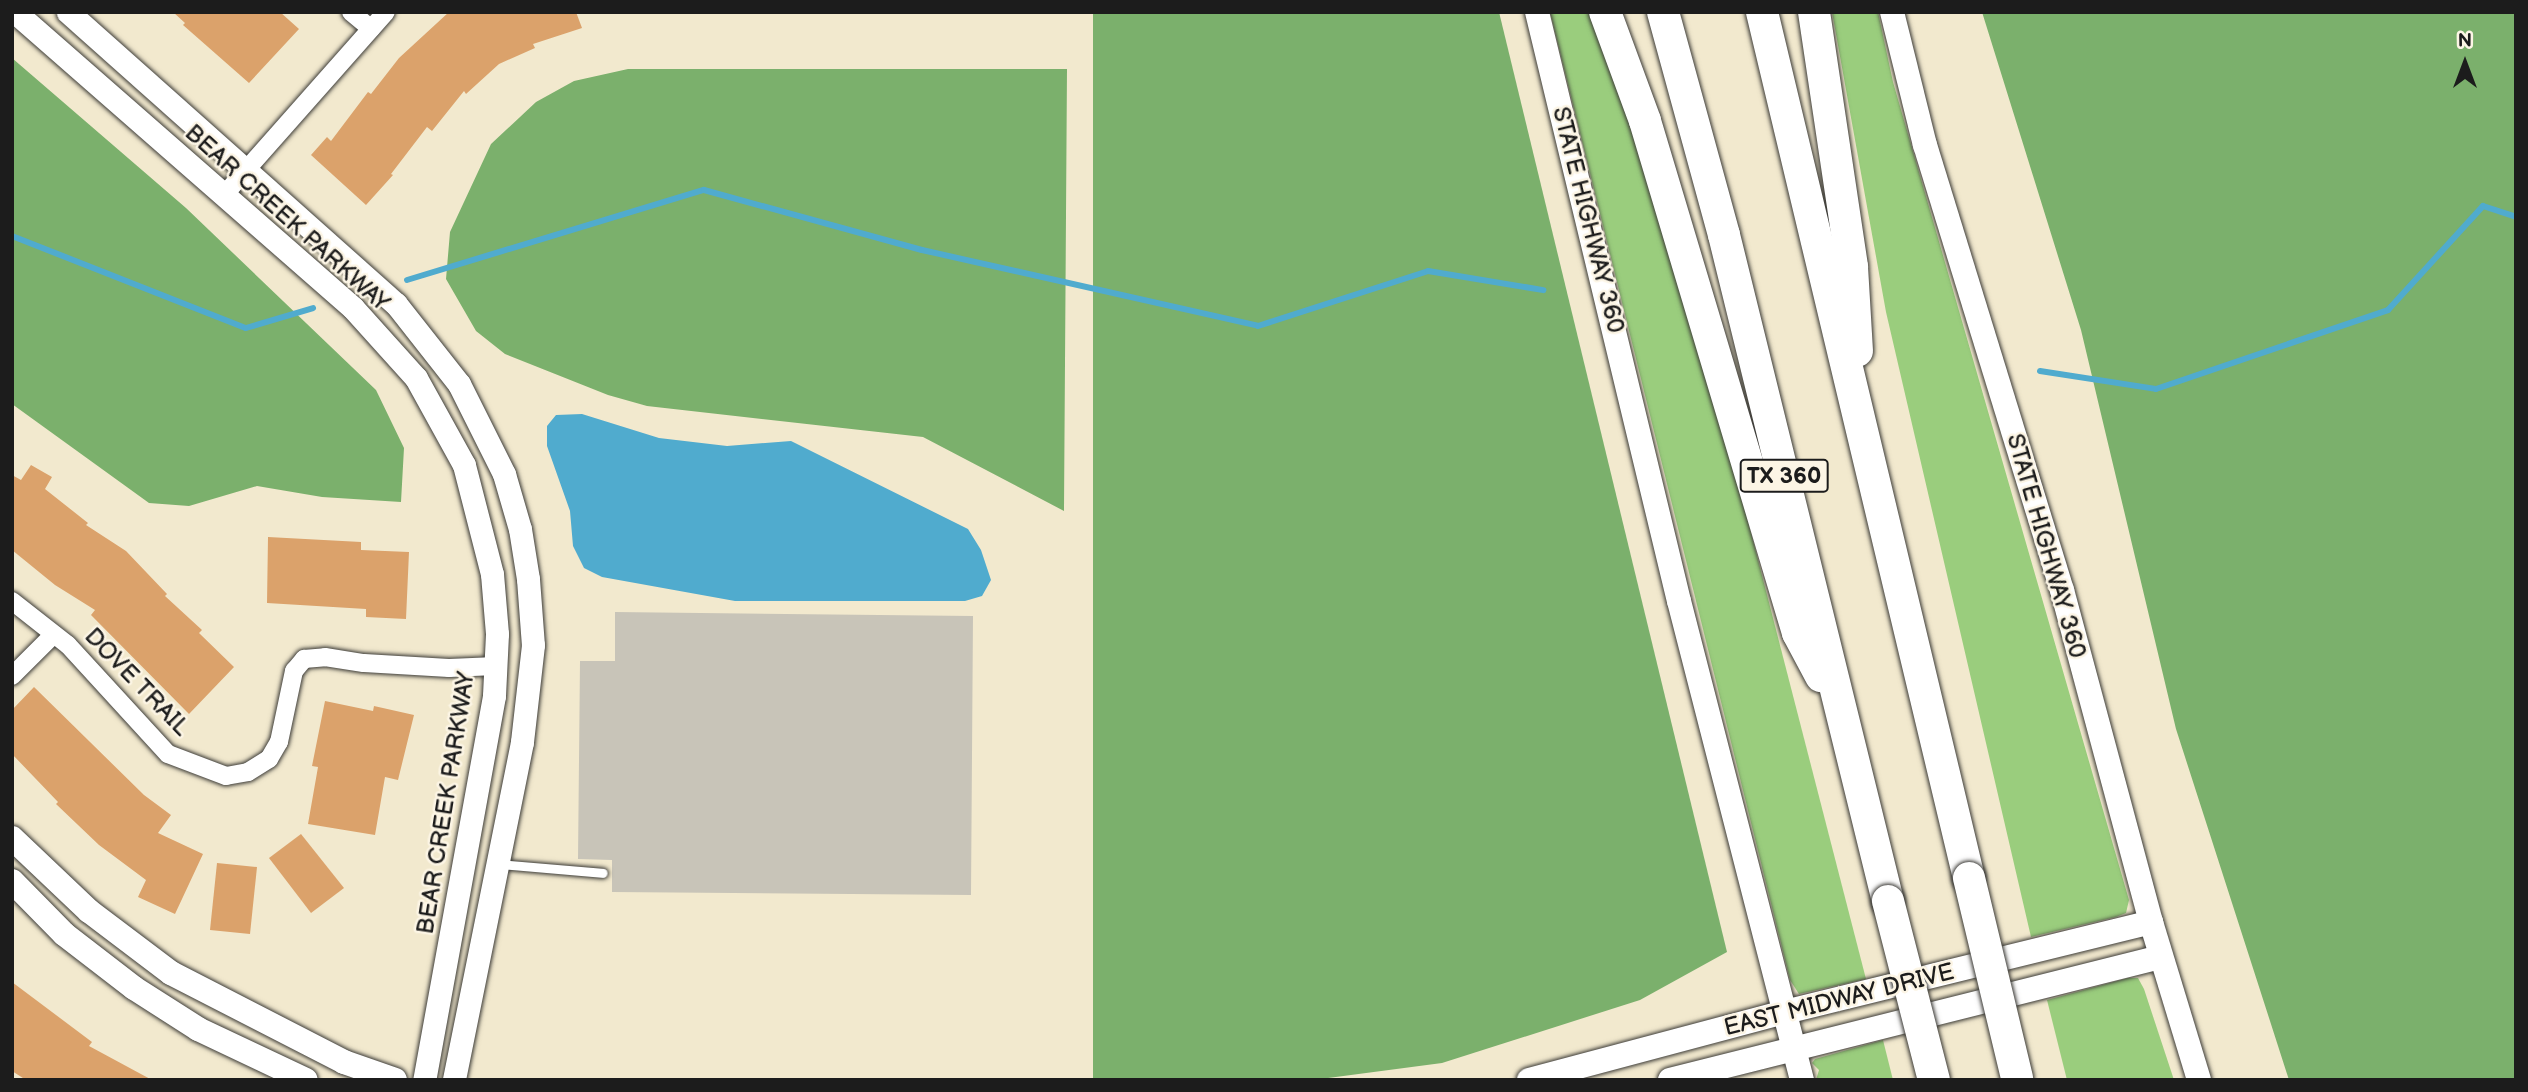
<!DOCTYPE html>
<html>
<head>
<meta charset="utf-8">
<style>
	body { margin:0 }
	#map { position:relative; width:2528px; height:1092px; overflow:hidden; background:#f2e9ce; font-family:"Balsamiq Sans",sans-serif }
	div>[style] { position:absolute }
	[style*='--x'] { left:calc(var(--x)*1px); top:calc(var(--y)*1px); width:calc(var(--w)*1px); rotate:calc(var(--a)*1deg) }
	.industrial>* { inset:0; background:#c8c4b8 }
	.green>* { inset:0; background:#9acd7d }
	.forest>* { inset:0; background:#7bb06c }
	.water>* { inset:0; background:#50abce }
	.stream>* { height:6px; margin:-3px; padding:0 3px; transform-origin:3px; border-radius:3px; background:#50abce }
	.building>* { inset:0; background:#dba26b }
	.roads { filter:drop-shadow(0 0 2px #3c3b37) drop-shadow(0 0 2px #3c3b37) }
	.service>* { height:9px; margin:-4.5px; padding:0 4.5px; transform-origin:4.5px; border-radius:4.5px; background:#fff }
	.minor>* { height:18px; margin:-9px; padding:0 9px; transform-origin:9px; border-radius:9px; background:#fff }
	.tertiary>* { height:23px; margin:-11.5px; padding:0 11.5px; transform-origin:11.5px; border-radius:11.5px; background:#fff }
	.secondary>* { height:24px; margin:-12px; padding:0 12px; transform-origin:12px; border-radius:12px; background:#fff }
	.motorway>* { height:32px; margin:-16px; padding:0 16px; transform-origin:16px; border-radius:16px; background:#fff }
	.bridges { filter:drop-shadow(0 0 2px #3c3b37) drop-shadow(0 0 2px #3c3b37) }
	.motorway-bridge>* { height:32px; margin:-16px; padding:0 16px; transform-origin:16px; border-radius:16px; background:#fff }
	span { translate:-50% -50%; white-space:nowrap; text-align:center; line-height:1.15; -webkit-text-stroke:5px #fcf5e5; paint-order:stroke }
	.shield-label span { padding:2px 5px; background:#fcf5e5; border:2px solid; border-radius:5px; -webkit-text-stroke-width:0 }
	.shield-label { font-size:23px; color:#1c1c1c; font-weight:700 }
	.street-label { font-size:24px; color:#1c1c1c }
	.frame { position:absolute; inset:0; border:14px solid #1c1c1c; pointer-events:none }
	.north { position:absolute; left:2430px; top:28px; width:70px; height:70px; -webkit-text-stroke:5px #fcf5e5; paint-order:stroke; rotate:0deg; font-size:19px; font-weight:700; line-height:28px; text-align:center; color:#1c1c1c }
	.north::after { content:''; display:block; margin:auto; width:24px; height:32px; background:#1c1c1c; clip-path:polygon(50% 0,100% 100%,50% 72%,0 100%) }
</style>
</head>
<body>
<div id="map">
	<div class="industrial">
		<div style="clip-path:polygon(615px 612px,973px 616px,971px 895px,612px 892px,612px 860px,578px 859px,580px 661px,615px 661px)"></div>
	</div>
	<div class="green">
		<div style="clip-path:polygon(1550px 12px,1592px 12px,1654px 192px,1739px 486px,1866px 979px,1799px 994px,1790px 980px)"></div>
		<div style="clip-path:polygon(1832px 12px,1878px 12px,1893px 82px,2129px 900px,2126px 913px,2116px 917px,2031px 937px,1886px 312px)"></div>
		<div style="clip-path:polygon(2128px 978px,2138px 978px,2144px 989px,2174px 1080px,2067px 1080px,2047px 1000px)"></div>
		<div style="clip-path:polygon(1883px 1040px,1893px 1080px,1816px 1080px,1819px 1070px,1812px 1063px,1815px 1059px)"></div>
	</div>
	<div class="forest">
		<div style="clip-path:polygon(1093px 12px,1499px 12px,1727px 952px,1640px 1000px,1442px 1063px,1313px 1080px,1093px 1080px)"></div>
		<div style="clip-path:polygon(1982px 12px,2516px 12px,2516px 1080px,2289px 1080px,2176px 729px,2081px 330px)"></div>
		<div style="clip-path:polygon(12px 58px,186px 208px,376px 390px,404px 448px,401px 502px,322px 497px,257px 486px,189px 506px,149px 503px,12px 404px)"></div>
		<div style="clip-path:polygon(628px 69px,1067px 69px,1064px 511px,923px 437px,647px 406px,608px 395px,505px 354px,476px 331px,446px 279px,450px 232px,491px 144px,536px 102px,574px 81px)"></div>
	</div>
	<div class="water">
		<div style="clip-path:polygon(582px 414px,659px 438px,727px 446px,791px 441px,968px 529px,981px 550px,991px 580px,982px 596px,965px 601px,735px 601px,602px 577px,584px 568px,573px 546px,570px 511px,547px 446px,547px 426px,556px 415px)"></div>
	</div>
	<div class="stream">
		<div style="--x:12;--y:236;--w:251;--a:21.5"></div>
		<div style="--x:246;--y:328;--w:70;--a:-16.6"></div>
		<div style="--x:407;--y:280;--w:310;--a:-16.9"></div>
		<div style="--x:704;--y:190;--w:226;--a:15.4"></div>
		<div style="--x:922;--y:250;--w:344;--a:12.7"></div>
		<div style="--x:1258;--y:326;--w:179;--a:-17.9"></div>
		<div style="--x:1428;--y:271;--w:117;--a:9.4"></div>
		<div style="--x:2040;--y:371;--w:117;--a:8.8"></div>
		<div style="--x:2156;--y:389;--w:245;--a:-18.8"></div>
		<div style="--x:2388;--y:310;--w:141;--a:-47.6"></div>
		<div style="--x:2483;--y:206;--w:35;--a:18"></div>
	</div>
	<div class="building">
		<div style="clip-path:polygon(173px 12px,280px 12px,299px 29px,249px 83px,183px 25px,185px 23px)"></div>
		<div style="clip-path:polygon(449px 12px,576px 12px,582px 28px,533px 44px,535px 48px,499px 64px,466px 94px,464px 91px,432px 131px,427px 127px,391px 174px,393px 175px,366px 205px,311px 155px,327px 137px,331px 141px,368px 92px,371px 94px,399px 58px)"></div>
		<div style="clip-path:polygon(31px 465px,52px 477px,45px 489px,88px 523px,86px 525px,126px 551px,167px 594px,165px 596px,202px 630px,199px 633px,234px 667px,189px 714px,91px 615px,95px 610px,55px 585px,12px 550px,12px 475px,21px 480px)"></div>
		<div style="clip-path:polygon(268px 537px,361px 542px,361px 550px,409px 552px,406px 619px,366px 617px,366px 609px,267px 603px)"></div>
		<div style="clip-path:polygon(34px 687px,144px 795px,171px 815px,158px 833px,203px 854px,175px 914px,138px 897px,146px 880px,99px 845px,56px 804px,58px 802px,12px 754px,12px 710px)"></div>
		<div style="clip-path:polygon(325px 701px,373px 711px,374px 706px,414px 715px,398px 780px,385px 777px,375px 835px,308px 824px,318px 767px,312px 766px)"></div>
		<div style="clip-path:polygon(301px 834px,344px 888px,311px 913px,269px 858px)"></div>
		<div style="clip-path:polygon(217px 863px,257px 867px,250px 934px,210px 930px)"></div>
		<div style="clip-path:polygon(12px 982px,92px 1042px,89px 1046px,152px 1080px,26px 1080px,12px 1071px)"></div>
	</div>
	<div class="roads">
		<div class="service">
			<div style="--x:499;--y:864;--w:104;--a:4.9"></div>
		</div>
		<div class="minor">
			<div style="--x:351;--y:12;--w:26;--a:40"></div>
			<div style="--x:224;--y:195;--w:244;--a:-48.5"></div>
			<div style="--x:12;--y:601;--w:71;--a:38.2"></div>
			<div style="--x:68;--y:645;--w:148;--a:47.5"></div>
			<div style="--x:168;--y:754;--w:62;--a:20.8"></div>
			<div style="--x:226;--y:776;--w:22;--a:-10"></div>
			<div style="--x:248;--y:772;--w:25;--a:-32"></div>
			<div style="--x:269;--y:759;--w:20;--a:-60"></div>
			<div style="--x:279;--y:742;--w:73;--a:-78.1"></div>
			<div style="--x:294;--y:671;--w:16;--a:-50"></div>
			<div style="--x:304;--y:659;--w:21;--a:-5"></div>
			<div style="--x:325;--y:657;--w:39;--a:9"></div>
			<div style="--x:364;--y:663;--w:85;--a:3.4"></div>
			<div style="--x:449;--y:668;--w:47;--a:-2.4"></div>
			<div style="--x:12;--y:676;--w:59;--a:-45"></div>
		</div>
		<div class="tertiary">
			<div style="--x:15;--y:12;--w:449;--a:41.2"></div>
			<div style="--x:353;--y:308;--w:94;--a:48"></div>
			<div style="--x:416;--y:378;--w:99;--a:61.1"></div>
			<div style="--x:464;--y:465;--w:113;--a:75.6"></div>
			<div style="--x:492;--y:574;--w:60;--a:85.2"></div>
			<div style="--x:497;--y:634;--w:62;--a:92.8"></div>
			<div style="--x:494;--y:696;--w:390;--a:100.3"></div>
			<div style="--x:68;--y:12;--w:439;--a:41.7"></div>
			<div style="--x:396;--y:304;--w:102;--a:51.8"></div>
			<div style="--x:459;--y:384;--w:101;--a:63.4"></div>
			<div style="--x:504;--y:474;--w:57;--a:73.8"></div>
			<div style="--x:520;--y:529;--w:51;--a:80.9"></div>
			<div style="--x:528;--y:579;--w:66;--a:85.7"></div>
			<div style="--x:533;--y:645;--w:98;--a:96.5"></div>
			<div style="--x:522;--y:742;--w:345;--a:101.4"></div>
		</div>
		<div class="secondary">
			<div style="--x:1537;--y:12;--w:606;--a:76.45"></div>
			<div style="--x:1679;--y:601;--w:495;--a:75.6"></div>
			<div style="--x:1892;--y:12;--w:137;--a:76.1"></div>
			<div style="--x:1925;--y:145;--w:466;--a:72.9"></div>
			<div style="--x:2062;--y:590;--w:344;--a:75"></div>
			<div style="--x:2151;--y:922;--w:165;--a:73.1"></div>
			<div style="--x:12;--y:838;--w:106;--a:43.5"></div>
			<div style="--x:89;--y:911;--w:103;--a:37.1"></div>
			<div style="--x:171;--y:973;--w:195;--a:27.2"></div>
			<div style="--x:344;--y:1062;--w:54;--a:19.4"></div>
			<div style="--x:12;--y:881;--w:74;--a:45.5"></div>
			<div style="--x:64;--y:934;--w:88;--a:37.6"></div>
			<div style="--x:134;--y:988;--w:76;--a:32.6"></div>
			<div style="--x:198;--y:1029;--w:119;--a:25.3"></div>
			<div style="--x:1529;--y:1080;--w:265;--a:-14.9"></div>
			<div style="--x:1785;--y:1012;--w:377;--a:-13.8"></div>
			<div style="--x:1670;--y:1080;--w:505;--a:-14.09"></div>
		</div>
		<div class="motorway">
			<div style="--x:1605;--y:12;--w:116;--a:69.8"></div>
			<div style="--x:1645;--y:121;--w:534;--a:73.36"></div>
			<div style="--x:1798;--y:633;--w:49;--a:61.9"></div>
			<div style="--x:1663;--y:12;--w:231;--a:74.7"></div>
			<div style="--x:1724;--y:235;--w:686;--a:76.17"></div>
			<div style="--x:1762;--y:12;--w:890;--a:76.56"></div>
			<div style="--x:1814;--y:12;--w:258;--a:81.5"></div>
			<div style="--x:1852;--y:267;--w:84;--a:86.6"></div>
		</div>
	</div>
	<div class="bridges">
		<div class="motorway-bridge">
			<div style="--x:1969;--y:878;--w:206;--a:76.5"></div>
			<div style="--x:1888;--y:901;--w:185;--a:75.6"></div>
		</div>
	</div>
	<div class="shield-label">
		<span style="left:1784px;top:476px">TX 360</span>
	</div>
	<div class="street-label">
		<span style="left:287px;top:218px;rotate:42deg">BEAR CREEK PARKWAY</span>
		<span style="left:1588px;top:220px;rotate:76deg">STATE HIGHWAY 360</span>
		<span style="left:2046px;top:546px;rotate:74deg">STATE HIGHWAY 360</span>
		<span style="left:137px;top:682px;rotate:46deg">DOVE TRAIL</span>
		<span style="left:446px;top:803px;rotate:-81deg">BEAR CREEK PARKWAY</span>
		<span style="left:1839px;top:1000px;rotate:-14deg">EAST MIDWAY DRIVE</span>
	</div>
	<div class="frame"></div>
	<div class="north">N</div>
</div>
</body>
</html>
